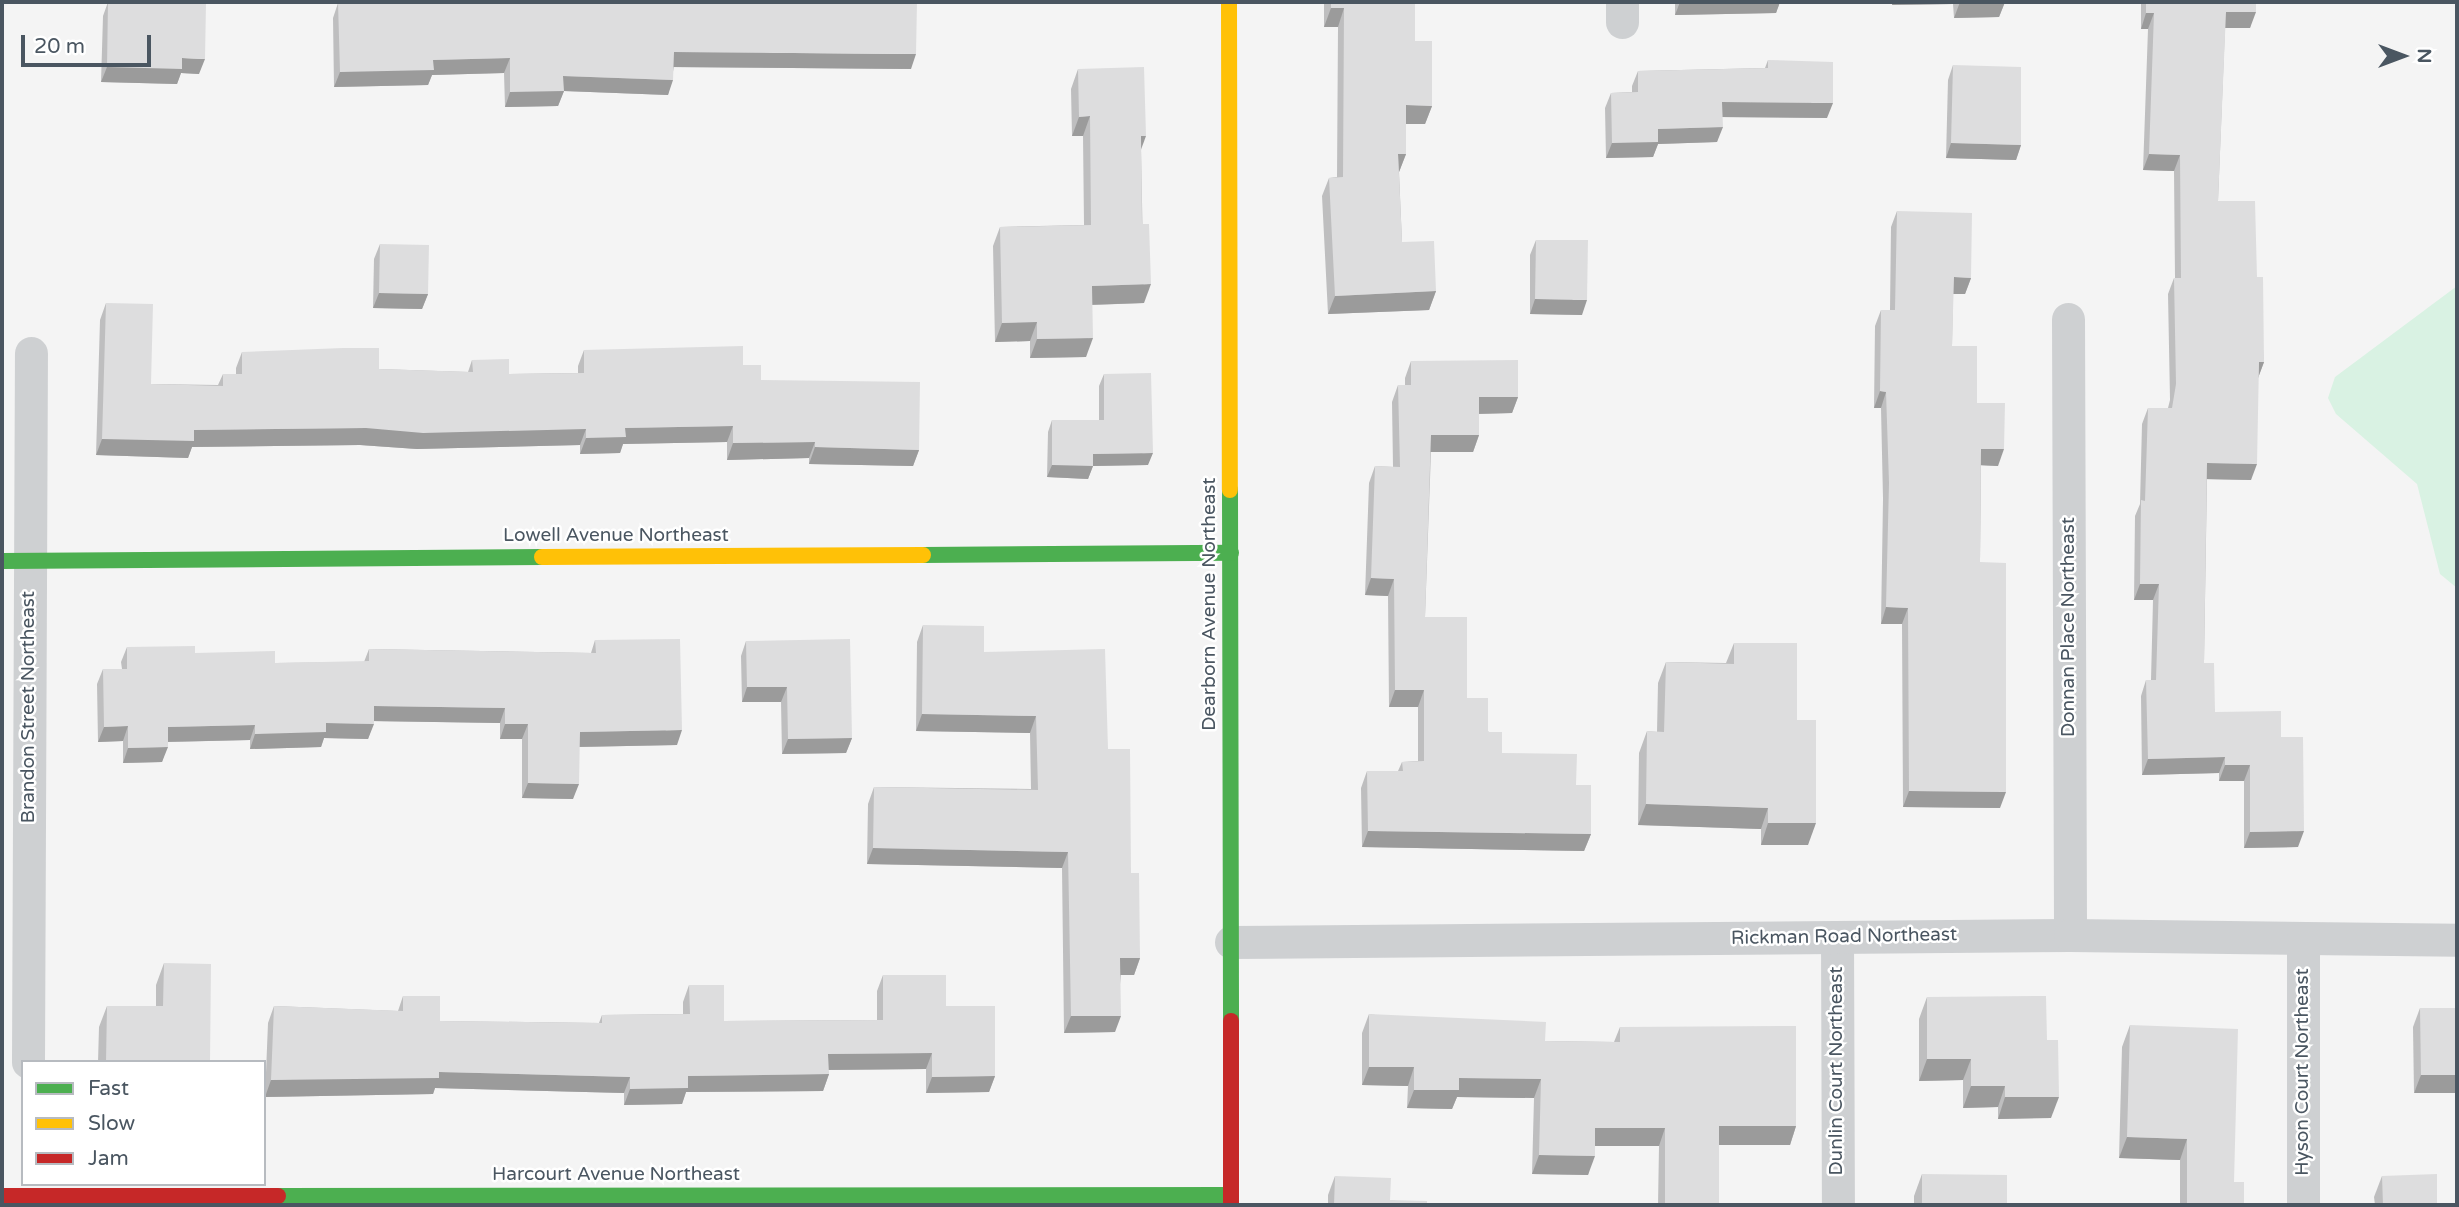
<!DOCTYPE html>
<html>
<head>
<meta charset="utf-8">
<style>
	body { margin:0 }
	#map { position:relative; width:2459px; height:1207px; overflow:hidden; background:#f4f4f4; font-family:"Varela Round",sans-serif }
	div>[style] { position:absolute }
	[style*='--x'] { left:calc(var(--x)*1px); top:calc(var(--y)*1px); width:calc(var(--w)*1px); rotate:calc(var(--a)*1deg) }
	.green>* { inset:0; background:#d9f2e3 }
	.street>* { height:33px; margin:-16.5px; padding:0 16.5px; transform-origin:16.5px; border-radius:16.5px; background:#ced0d2 }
	.fast>* { height:16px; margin:-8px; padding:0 8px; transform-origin:8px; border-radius:8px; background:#4caf50 }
	.slow>* { height:16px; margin:-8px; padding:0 8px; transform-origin:8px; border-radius:8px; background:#ffc107 }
	.jam>* { height:16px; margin:-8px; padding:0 8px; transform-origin:8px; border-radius:8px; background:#c62828 }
	.wall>* { inset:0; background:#bebebf }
	.shaded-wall>* { inset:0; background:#9b9b9b }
	.building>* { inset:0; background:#ddddde }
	span { translate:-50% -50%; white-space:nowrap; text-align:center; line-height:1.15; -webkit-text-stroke:5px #fff; paint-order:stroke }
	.street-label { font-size:19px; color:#4a5661 }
	.frame { position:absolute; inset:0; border:4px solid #4a5661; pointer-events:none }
	.legend { position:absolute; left:21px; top:1060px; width:245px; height:126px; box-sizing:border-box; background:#fff; border:2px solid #b7bbc0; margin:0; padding:9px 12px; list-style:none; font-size:21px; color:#4a5661 }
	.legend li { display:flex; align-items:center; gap:14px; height:35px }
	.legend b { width:35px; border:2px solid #b7bbc0 }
	.north { position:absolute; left:2368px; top:21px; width:70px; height:70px; -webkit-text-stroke:5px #fff; paint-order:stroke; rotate:90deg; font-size:19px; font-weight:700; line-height:28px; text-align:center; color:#4a5661 }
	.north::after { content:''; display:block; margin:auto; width:24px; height:32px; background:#4a5661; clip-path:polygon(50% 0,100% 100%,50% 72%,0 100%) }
	.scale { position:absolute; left:21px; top:35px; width:130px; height:32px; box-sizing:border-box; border:4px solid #4a5661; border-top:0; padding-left:9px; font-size:21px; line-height:24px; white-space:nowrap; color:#4a5661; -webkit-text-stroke:5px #fff; paint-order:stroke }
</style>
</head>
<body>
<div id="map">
	<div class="green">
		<div style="clip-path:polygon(2457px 286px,2457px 588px,2440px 574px,2417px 484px,2336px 414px,2328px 398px,2335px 377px)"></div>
	</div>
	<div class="street">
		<div style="--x:1622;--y:2;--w:20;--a:90"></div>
		<div style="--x:2068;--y:319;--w:616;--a:89.81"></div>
		<div style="--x:1837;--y:938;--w:267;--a:89.8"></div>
		<div style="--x:1231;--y:942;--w:839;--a:-0.48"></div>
		<div style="--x:2070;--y:935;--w:387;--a:0.7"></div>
		<div style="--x:28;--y:1062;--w:709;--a:-89.76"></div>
		<div style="--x:2303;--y:1205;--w:266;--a:-90"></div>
	</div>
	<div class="fast">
		<div style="--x:1230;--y:490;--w:531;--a:89.89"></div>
		<div style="--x:923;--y:555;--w:308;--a:-0.4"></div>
		<div style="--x:2;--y:561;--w:540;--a:-0.42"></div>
		<div style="--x:278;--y:1196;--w:953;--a:-0.06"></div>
	</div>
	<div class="slow">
		<div style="--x:1229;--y:2;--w:488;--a:89.9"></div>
		<div style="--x:542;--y:557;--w:381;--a:-0.3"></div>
	</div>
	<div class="jam">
		<div style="--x:1231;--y:1021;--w:184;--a:90"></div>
		<div style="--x:2;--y:1196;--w:276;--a:0"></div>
	</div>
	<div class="wall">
		<div style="clip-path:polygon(108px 2px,199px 74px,181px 73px,177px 84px,101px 82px,103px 16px)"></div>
		<div style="clip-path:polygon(1324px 2px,1415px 2px,1415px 41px,1432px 106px,1425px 124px,1406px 124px,1406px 154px,1399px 172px,1402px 242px,1436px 291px,1429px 310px,1328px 314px,1322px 196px,1329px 178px,1337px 177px,1338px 27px,1324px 27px)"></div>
		<div style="clip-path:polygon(1675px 2px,1780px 2px,1776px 13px,1675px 15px)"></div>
		<div style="clip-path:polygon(1892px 2px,2005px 2px,1999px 17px,1954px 18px,1953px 4px,1892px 5px)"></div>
		<div style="clip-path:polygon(2141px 2px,2256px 2px,2250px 28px,2225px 28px,2218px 201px,2257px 277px,2264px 362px,2258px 378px,2251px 480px,2207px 479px,2204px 663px,2215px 712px,2281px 737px,2298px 847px,2244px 848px,2244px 781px,2219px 781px,2219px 773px,2142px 775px,2141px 696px,2146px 680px,2151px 680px,2153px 600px,2134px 600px,2135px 516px,2140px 504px,2142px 424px,2148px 408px,2168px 408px,2170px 400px,2168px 294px,2174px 278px,2175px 278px,2174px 171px,2143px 170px,2148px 29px,2141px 29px)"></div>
		<div style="clip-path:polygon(338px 3px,911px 69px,674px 67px,668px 95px,564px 91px,558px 106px,505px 107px,504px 73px,432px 75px,428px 85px,334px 87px,333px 18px)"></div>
		<div style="clip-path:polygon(1768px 60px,1827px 118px,1722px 117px,1717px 142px,1658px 144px,1653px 157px,1606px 158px,1605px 108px,1611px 93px,1632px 92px,1632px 86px,1638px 71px,1765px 68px)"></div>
		<div style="clip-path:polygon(1953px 65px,2021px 145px,2016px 160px,1946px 158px,1948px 80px)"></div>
		<div style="clip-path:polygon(1078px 69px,1141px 150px,1144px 303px,1092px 305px,1086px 357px,1030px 358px,1030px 341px,995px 342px,993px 246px,1000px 227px,1084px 225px,1083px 136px,1072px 136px,1071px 89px)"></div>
		<div style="clip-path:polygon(1897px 211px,1971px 278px,1965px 294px,1953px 294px,1952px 346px,1977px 403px,1998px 466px,1981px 465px,1980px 562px,2000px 808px,1903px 807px,1902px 624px,1881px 624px,1883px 499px,1881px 408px,1874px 408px,1875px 326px,1881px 310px,1890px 310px,1891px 227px)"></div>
		<div style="clip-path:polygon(1536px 240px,1582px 315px,1530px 314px,1530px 255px)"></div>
		<div style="clip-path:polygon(380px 244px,428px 294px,422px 309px,373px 308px,374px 259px)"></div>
		<div style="clip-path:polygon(106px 303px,151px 384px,218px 385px,223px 374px,236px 374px,236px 368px,242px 352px,379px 369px,468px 372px,472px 360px,509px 374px,578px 373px,578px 366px,584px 350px,743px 365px,761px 380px,919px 450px,913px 466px,809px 464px,809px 458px,727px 460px,727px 442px,623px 444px,620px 453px,580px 454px,580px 445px,417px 449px,360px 445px,192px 447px,188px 458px,96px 455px,100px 320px)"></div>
		<div style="clip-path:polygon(1411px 361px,1518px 397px,1512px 413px,1479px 414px,1479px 435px,1473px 452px,1431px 452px,1425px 617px,1467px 698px,1502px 753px,1576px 785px,1591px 834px,1584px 851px,1362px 847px,1361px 788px,1367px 771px,1398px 771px,1402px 762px,1418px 761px,1418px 707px,1389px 707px,1388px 596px,1365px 595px,1369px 483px,1375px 466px,1393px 467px,1392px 402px,1398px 385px,1405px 385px,1405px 378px)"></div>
		<div style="clip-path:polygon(1104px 374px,1148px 465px,1093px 466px,1088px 479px,1047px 477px,1048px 432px,1052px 420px,1099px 420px,1099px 386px)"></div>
		<div style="clip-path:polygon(923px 625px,984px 652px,1108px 749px,1131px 873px,1140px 958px,1134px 975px,1121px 975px,1115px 1032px,1064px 1033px,1062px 868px,867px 864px,868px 804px,874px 787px,1031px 789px,1030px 733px,916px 731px,917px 642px)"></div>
		<div style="clip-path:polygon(595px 640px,677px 745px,579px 747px,573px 799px,522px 798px,522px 739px,500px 739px,500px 723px,374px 721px,368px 739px,324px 738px,321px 747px,250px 749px,250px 740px,168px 742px,162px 762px,123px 763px,123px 741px,98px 742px,97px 684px,103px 669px,122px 669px,121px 662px,127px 647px,195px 653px,275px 663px,364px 662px,369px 649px,591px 653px)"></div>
		<div style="clip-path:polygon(746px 641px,852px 738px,846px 753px,782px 754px,781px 702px,742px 702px,741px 656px)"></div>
		<div style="clip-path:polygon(1734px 643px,1797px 720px,1808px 845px,1761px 845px,1761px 829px,1638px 825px,1639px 753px,1647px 731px,1657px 732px,1658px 683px,1666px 662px,1726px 663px)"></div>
		<div style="clip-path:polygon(164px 963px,210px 1062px,98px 1062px,99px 1027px,107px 1006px,156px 1006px,156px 985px)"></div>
		<div style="clip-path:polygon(883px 975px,946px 1006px,995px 1076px,989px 1092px,926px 1093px,926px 1069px,828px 1070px,829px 1074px,823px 1091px,686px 1092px,682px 1104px,624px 1105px,624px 1093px,435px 1088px,433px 1094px,265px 1097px,268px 1023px,274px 1006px,398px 1011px,403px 996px,440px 1021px,599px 1023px,602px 1015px,683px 1014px,683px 1002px,689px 985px,724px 1021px,877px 1020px,877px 991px)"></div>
		<div style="clip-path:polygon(1927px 997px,2047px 1040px,2051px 1118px,1998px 1119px,1998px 1107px,1963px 1108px,1963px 1080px,1919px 1081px,1919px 1019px)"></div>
		<div style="clip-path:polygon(2420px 1008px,2457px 1008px,2414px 1093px,2413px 1027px)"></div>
		<div style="clip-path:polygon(1369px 1014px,1545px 1041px,1614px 1042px,1620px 1027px,1796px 1126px,1790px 1145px,1719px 1145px,1719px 1205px,1658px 1205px,1659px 1146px,1595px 1146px,1588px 1175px,1532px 1174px,1534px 1098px,1457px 1097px,1452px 1109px,1407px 1108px,1408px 1086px,1362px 1085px,1362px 1033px)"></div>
		<div style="clip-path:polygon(2130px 1025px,2234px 1182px,2244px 1205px,2180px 1205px,2180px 1160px,2119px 1158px,2122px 1047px)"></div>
		<div style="clip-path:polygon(1922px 1174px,2007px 1205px,1914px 1205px,1914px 1196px)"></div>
		<div style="clip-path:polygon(1335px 1176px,1390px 1200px,1427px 1205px,1328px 1205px,1328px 1195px)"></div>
		<div style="clip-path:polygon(2382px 1176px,2437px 1205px,2375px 1205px,2374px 1197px)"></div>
	</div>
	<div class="shaded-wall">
		<div style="clip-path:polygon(1680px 2px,1780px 2px,1776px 13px,1675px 15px)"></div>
		<div style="clip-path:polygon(1893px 2px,1954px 2px,1953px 4px,1892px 5px)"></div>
		<div style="clip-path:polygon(1960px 2px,2005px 2px,1999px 17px,1954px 18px)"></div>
		<div style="clip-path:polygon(1331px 8px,1344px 8px,1338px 27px,1324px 27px)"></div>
		<div style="clip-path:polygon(2226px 12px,2256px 12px,2250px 28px,2220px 28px)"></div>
		<div style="clip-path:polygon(2146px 13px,2154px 13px,2148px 29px,2141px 29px)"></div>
		<div style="clip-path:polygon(674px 52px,916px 54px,911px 69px,669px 67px)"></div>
		<div style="clip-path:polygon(182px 58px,205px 59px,199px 74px,181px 73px,177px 84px,101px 82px,107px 67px)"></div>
		<div style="clip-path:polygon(510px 58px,504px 73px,432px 75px,428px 85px,334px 87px,340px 72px,433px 60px)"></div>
		<div style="clip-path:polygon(563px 76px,673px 80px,668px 95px,564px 91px,558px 106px,505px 107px,510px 92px)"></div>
		<div style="clip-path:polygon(1722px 102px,1833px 103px,1827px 118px,1717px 117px)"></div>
		<div style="clip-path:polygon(1406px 105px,1432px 106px,1425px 124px,1399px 124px)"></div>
		<div style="clip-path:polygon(1090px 116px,1083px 136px,1072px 136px,1079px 117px)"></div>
		<div style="clip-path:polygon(1723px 127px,1717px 142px,1658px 144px,1653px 157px,1606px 158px,1612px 143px,1658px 129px)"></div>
		<div style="clip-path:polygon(1141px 136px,1146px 136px,1139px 155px)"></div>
		<div style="clip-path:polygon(1951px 143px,2021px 145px,2016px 160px,1946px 158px)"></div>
		<div style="clip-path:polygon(1398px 154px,1406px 154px,1399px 172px)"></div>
		<div style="clip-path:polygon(2149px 154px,2180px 155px,2174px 171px,2143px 170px)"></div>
		<div style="clip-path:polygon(1954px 277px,1971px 278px,1965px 294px,1948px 294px)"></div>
		<div style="clip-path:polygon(1151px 284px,1144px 303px,1085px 305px,1092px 286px)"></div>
		<div style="clip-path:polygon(1436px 291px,1429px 310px,1328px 314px,1335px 296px)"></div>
		<div style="clip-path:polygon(379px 293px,428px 294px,422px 309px,373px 308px)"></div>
		<div style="clip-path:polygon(1535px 299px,1587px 300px,1582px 315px,1530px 314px)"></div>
		<div style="clip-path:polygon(1037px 322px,1030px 341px,995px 342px,1002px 323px)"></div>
		<div style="clip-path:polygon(1093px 338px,1086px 357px,1030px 358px,1037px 339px)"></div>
		<div style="clip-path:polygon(2259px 362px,2264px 362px,2258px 378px)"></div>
		<div style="clip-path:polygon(1880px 391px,1886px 392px,1881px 408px,1874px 408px)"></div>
		<div style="clip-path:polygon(1479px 397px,1518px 397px,1512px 413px,1473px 414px)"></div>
		<div style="clip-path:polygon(733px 426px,727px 442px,623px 444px,620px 453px,580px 454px,586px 438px,625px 428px)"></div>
		<div style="clip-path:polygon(366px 428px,586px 429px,580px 445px,417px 449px,360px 445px,192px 447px,188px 458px,96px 455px,102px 439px,194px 430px)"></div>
		<div style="clip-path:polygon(1431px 435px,1479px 435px,1473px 452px,1425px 452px)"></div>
		<div style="clip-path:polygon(815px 442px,809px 458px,727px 460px,733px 443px)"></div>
		<div style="clip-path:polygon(815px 447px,919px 450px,913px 466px,809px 464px)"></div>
		<div style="clip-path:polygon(1981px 449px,2004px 449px,1998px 466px,1975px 465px)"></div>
		<div style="clip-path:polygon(1153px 453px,1148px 465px,1093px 466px,1088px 479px,1047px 477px,1052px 465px,1093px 454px)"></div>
		<div style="clip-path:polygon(2207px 463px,2257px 464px,2251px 480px,2201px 479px)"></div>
		<div style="clip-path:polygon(1371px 578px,1394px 579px,1388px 596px,1365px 595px)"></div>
		<div style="clip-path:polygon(2140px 584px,2159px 584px,2153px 600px,2134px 600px)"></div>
		<div style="clip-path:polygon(1886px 607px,1908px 608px,1902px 624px,1881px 624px)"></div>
		<div style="clip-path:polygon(747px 687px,787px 687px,781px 702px,742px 702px)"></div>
		<div style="clip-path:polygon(1395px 690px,1424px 690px,1418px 707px,1389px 707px)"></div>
		<div style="clip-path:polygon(374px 706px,505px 708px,500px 723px,368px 721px)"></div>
		<div style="clip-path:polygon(922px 714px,1036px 716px,1030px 733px,916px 731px)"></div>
		<div style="clip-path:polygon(326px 723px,374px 724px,368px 739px,324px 738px,321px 747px,250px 749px,255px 734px)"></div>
		<div style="clip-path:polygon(505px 724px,528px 724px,522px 739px,500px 739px)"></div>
		<div style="clip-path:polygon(255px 725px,250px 740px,162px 742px,168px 727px)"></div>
		<div style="clip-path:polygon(128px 726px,123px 741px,98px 742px,104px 727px)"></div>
		<div style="clip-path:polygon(682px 730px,677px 745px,574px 747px,580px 732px)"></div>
		<div style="clip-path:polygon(852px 738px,846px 753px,782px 754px,788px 739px)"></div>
		<div style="clip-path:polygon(168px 747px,162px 762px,123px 763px,128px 748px)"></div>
		<div style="clip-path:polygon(2225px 757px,2219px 773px,2142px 775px,2148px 759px)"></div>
		<div style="clip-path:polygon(2225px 765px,2250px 765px,2244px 781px,2219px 781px)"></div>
		<div style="clip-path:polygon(528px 783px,579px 784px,573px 799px,522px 798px)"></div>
		<div style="clip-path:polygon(1909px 791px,2006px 792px,2000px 808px,1903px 807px)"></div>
		<div style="clip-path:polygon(1646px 804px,1768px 808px,1761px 829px,1638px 825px)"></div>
		<div style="clip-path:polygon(1768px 823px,1816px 823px,1808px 845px,1761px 845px)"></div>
		<div style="clip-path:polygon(1368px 831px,1591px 834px,1584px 851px,1362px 847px)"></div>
		<div style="clip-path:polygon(2304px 831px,2298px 847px,2244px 848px,2250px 832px)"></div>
		<div style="clip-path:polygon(873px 848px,1068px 852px,1062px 868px,867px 864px)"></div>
		<div style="clip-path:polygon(1120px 958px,1140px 958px,1134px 975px,1114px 975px)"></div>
		<div style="clip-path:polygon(1071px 1016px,1121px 1016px,1115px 1032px,1064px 1033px)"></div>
		<div style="clip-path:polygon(932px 1053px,926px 1069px,822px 1070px,828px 1054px)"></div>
		<div style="clip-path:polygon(1927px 1059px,1971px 1059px,1963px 1080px,1919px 1081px)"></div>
		<div style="clip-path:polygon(1369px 1067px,1414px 1067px,1408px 1086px,1362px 1085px)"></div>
		<div style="clip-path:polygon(439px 1072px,630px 1077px,624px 1093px,435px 1088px,433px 1094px,265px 1097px,271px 1080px)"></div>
		<div style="clip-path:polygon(829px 1074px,823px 1091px,686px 1092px,682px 1104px,624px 1105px,630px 1089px,688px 1076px)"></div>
		<div style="clip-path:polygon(2421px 1075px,2457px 1075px,2457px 1093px,2414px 1093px)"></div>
		<div style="clip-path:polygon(995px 1076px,989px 1092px,926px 1093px,932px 1077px)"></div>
		<div style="clip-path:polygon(1459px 1078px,1541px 1079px,1534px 1098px,1457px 1097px,1452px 1109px,1407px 1108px,1414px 1090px)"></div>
		<div style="clip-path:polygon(1971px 1086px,2005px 1086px,1998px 1107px,1963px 1108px)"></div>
		<div style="clip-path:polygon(2005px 1097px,2059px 1097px,2051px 1118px,1998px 1119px)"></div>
		<div style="clip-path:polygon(1719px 1126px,1796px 1126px,1790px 1145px,1712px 1145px)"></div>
		<div style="clip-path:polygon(1595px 1128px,1665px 1128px,1659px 1146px,1588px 1146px)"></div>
		<div style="clip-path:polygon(2127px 1137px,2187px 1139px,2180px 1160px,2119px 1158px)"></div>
		<div style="clip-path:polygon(1539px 1155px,1595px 1156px,1588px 1175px,1532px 1174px)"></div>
	</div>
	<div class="building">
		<div style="clip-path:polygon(108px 2px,206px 3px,205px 59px,182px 58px,182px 69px,107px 67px)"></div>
		<div style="clip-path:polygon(373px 2px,917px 2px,916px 54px,674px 52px,673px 80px,563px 76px,564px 91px,510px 92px,510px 58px,433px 60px,434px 70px,340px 72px,338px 3px)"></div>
		<div style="clip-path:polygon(1331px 2px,1415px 2px,1415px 41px,1432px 41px,1432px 106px,1406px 105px,1406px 154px,1398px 154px,1402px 242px,1434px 241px,1436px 291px,1335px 296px,1329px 178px,1343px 177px,1344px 8px,1331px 8px)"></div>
		<div style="clip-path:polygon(2146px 2px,2256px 2px,2256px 12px,2226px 12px,2218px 201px,2255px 201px,2257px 277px,2263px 277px,2264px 362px,2259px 362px,2257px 464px,2207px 463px,2204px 663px,2214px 663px,2215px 712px,2281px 711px,2281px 737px,2303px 737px,2304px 831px,2250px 832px,2250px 765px,2225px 765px,2225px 757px,2148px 759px,2146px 680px,2156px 680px,2159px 584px,2140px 584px,2141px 500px,2145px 501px,2148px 408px,2172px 408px,2176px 384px,2174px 278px,2181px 278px,2180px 155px,2149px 154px,2154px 13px,2146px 13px)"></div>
		<div style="clip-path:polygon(1768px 60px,1833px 62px,1833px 103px,1722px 102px,1723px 127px,1658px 129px,1658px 142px,1612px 143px,1611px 93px,1638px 92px,1638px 71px,1768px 68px)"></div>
		<div style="clip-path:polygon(1953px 65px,2021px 67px,2021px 145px,1951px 143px)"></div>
		<div style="clip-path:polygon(1144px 67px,1146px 136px,1141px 136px,1142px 224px,1149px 224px,1151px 284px,1092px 286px,1093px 338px,1037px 339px,1037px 322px,1002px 323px,1000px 227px,1091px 225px,1090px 116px,1079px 117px,1078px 69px)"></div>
		<div style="clip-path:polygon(1897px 211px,1972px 213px,1971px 278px,1954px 277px,1952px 346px,1977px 346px,1977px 403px,2005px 403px,2004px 449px,1981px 449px,1980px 562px,2006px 563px,2006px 792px,1909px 791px,1908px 608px,1886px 607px,1889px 483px,1886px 392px,1880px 391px,1881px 310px,1895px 310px)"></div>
		<div style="clip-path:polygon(1536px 240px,1588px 240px,1587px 300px,1535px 299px)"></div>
		<div style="clip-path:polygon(380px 244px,429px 245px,428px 294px,379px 293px)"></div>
		<div style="clip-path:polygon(106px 303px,153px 304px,151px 384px,223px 386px,223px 374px,242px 374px,242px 352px,343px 348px,379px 348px,379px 369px,473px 372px,472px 360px,509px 359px,509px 374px,584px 373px,584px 350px,743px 346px,743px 365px,761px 365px,761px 380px,920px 382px,919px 450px,815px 447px,815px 442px,733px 443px,733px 426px,625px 428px,626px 437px,586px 438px,586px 429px,423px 433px,366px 428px,194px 430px,194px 441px,102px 439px)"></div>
		<div style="clip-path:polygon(1518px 360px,1518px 397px,1479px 397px,1479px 435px,1431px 435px,1425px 617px,1467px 617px,1467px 698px,1488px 698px,1488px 732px,1502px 732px,1502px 753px,1577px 754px,1576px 785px,1591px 785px,1591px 834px,1368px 831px,1367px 771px,1403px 771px,1402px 762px,1424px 761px,1424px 690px,1395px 690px,1394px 579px,1371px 578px,1375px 466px,1400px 467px,1398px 385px,1411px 385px,1411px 361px)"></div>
		<div style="clip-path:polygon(1151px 373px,1153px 453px,1093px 454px,1093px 466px,1052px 465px,1052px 420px,1104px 420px,1104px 374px)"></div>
		<div style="clip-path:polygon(923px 625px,984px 626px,984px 652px,1105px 649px,1108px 749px,1130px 749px,1131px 873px,1139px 873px,1140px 958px,1120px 958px,1121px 1016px,1071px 1016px,1068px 852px,873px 848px,874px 787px,1038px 790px,1036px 716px,922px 714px)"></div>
		<div style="clip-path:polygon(680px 639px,682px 730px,580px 732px,579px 784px,528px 783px,528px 724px,505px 724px,505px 708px,374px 706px,374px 724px,326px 723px,326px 732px,255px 734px,255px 725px,168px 727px,168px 747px,128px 748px,128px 726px,104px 727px,103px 669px,127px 669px,127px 647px,195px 646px,195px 653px,275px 651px,275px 663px,369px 661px,369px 649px,596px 653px,595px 640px)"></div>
		<div style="clip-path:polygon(850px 639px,852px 738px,788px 739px,787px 687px,747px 687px,746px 641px)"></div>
		<div style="clip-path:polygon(1734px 643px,1797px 643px,1797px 720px,1816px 720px,1816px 823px,1768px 823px,1768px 808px,1646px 804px,1647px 731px,1664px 732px,1666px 662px,1734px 664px)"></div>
		<div style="clip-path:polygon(164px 963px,211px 964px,210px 1062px,106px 1062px,107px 1006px,163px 1006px)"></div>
		<div style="clip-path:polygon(883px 975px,946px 975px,946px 1006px,995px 1006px,995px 1076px,932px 1077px,932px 1053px,828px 1054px,829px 1074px,688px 1076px,688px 1088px,630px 1089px,630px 1077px,439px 1072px,439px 1078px,271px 1080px,274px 1006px,403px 1011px,403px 996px,440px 996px,440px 1021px,602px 1023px,602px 1015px,690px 1014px,689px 985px,724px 985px,724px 1021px,883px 1020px)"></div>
		<div style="clip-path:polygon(2046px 996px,2047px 1040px,2058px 1040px,2059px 1097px,2005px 1097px,2005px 1086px,1971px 1086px,1971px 1059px,1927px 1059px,1927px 997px)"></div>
		<div style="clip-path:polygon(2420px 1008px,2457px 1008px,2457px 1075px,2421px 1075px)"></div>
		<div style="clip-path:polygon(1369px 1014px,1546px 1022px,1545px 1041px,1620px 1042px,1620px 1027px,1796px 1026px,1796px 1126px,1719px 1126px,1719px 1205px,1665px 1205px,1665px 1128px,1595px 1128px,1595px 1156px,1539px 1155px,1541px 1079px,1459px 1078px,1459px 1090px,1414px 1090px,1414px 1067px,1369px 1067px)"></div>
		<div style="clip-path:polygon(2130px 1025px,2238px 1029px,2234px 1182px,2244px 1182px,2244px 1205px,2187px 1205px,2187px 1139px,2127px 1137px)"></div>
		<div style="clip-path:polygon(1922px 1174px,2007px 1175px,2007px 1205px,1922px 1205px)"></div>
		<div style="clip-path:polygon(2437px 1174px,2437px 1205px,2383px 1205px,2382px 1176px)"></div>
		<div style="clip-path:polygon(1335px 1176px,1391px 1178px,1390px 1200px,1427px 1201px,1427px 1205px,1334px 1205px)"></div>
	</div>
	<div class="street-label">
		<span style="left:616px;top:536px">Lowell Avenue Northeast</span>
		<span style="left:1210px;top:604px;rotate:-90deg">Dearborn Avenue Northeast</span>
		<span style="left:2069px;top:627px;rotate:-90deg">Donnan Place Northeast</span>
		<span style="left:29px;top:707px;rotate:-90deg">Brandon Street Northeast</span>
		<span style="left:1844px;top:937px;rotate:-1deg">Rickman Road Northeast</span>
		<span style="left:1837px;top:1071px;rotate:-90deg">Dunlin Court Northeast</span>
		<span style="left:2303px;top:1072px;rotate:-90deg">Hyson Court Northeast</span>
		<span style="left:616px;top:1175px">Harcourt Avenue Northeast</span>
	</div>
	<div class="frame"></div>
	<ul class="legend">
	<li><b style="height:9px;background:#4caf50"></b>Fast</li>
	<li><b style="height:9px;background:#ffc107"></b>Slow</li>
	<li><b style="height:9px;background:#c62828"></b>Jam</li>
	</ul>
	<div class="north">N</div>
	<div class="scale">20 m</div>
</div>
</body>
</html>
